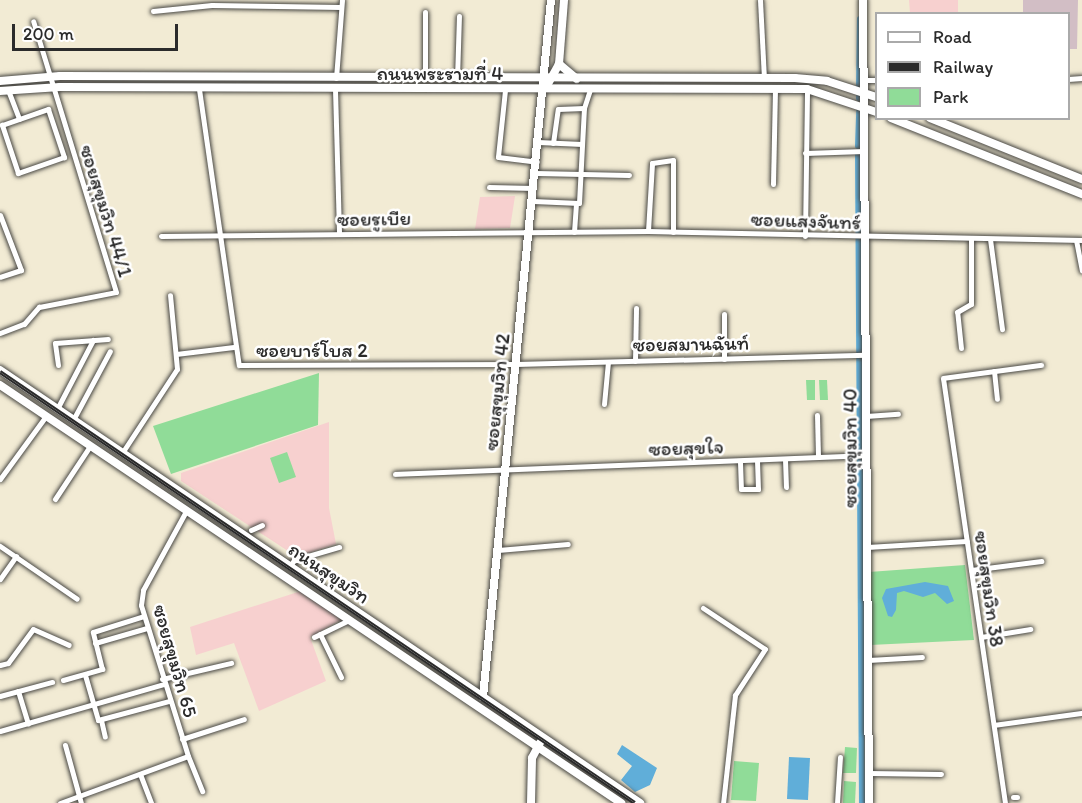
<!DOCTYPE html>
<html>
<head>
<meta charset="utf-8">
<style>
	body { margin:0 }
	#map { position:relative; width:1082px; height:803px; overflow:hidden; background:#f2ebd4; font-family:Itim,"Playpen Sans Thai",sans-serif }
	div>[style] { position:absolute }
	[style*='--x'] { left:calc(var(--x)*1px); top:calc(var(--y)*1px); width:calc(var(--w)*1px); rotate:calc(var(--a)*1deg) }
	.built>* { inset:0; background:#f7d0cf }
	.industrial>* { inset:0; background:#d2bec5 }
	.green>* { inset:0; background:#90dc98 }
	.water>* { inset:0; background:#60aed9 }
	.canal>* { height:6px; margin:-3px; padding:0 3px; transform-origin:3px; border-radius:3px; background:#60aed9 }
	.roads { filter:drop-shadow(0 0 2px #494844) drop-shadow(0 0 2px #494844) }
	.street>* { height:5px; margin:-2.5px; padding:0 2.5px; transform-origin:2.5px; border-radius:2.5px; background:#fff }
	.secondary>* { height:8px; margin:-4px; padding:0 4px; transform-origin:4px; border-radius:4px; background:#fff }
	.primary>* { height:8px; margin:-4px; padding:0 4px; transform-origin:4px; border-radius:4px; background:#fff }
	.rail>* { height:4px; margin-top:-2px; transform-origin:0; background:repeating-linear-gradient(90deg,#fff 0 4.5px,#2b2b2b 0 9px); box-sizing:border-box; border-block:2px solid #2b2b2b }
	span { translate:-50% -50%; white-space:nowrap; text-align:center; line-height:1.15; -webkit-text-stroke:5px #fff; paint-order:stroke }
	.street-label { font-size:20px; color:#2b2b2b }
	.legend { position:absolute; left:875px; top:12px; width:195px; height:108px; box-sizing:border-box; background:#fff; border:2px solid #aaa; margin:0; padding:8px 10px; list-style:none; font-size:18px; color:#2b2b2b }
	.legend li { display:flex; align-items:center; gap:12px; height:30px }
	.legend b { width:30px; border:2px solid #aaa }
	.scale { position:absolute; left:12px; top:24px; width:166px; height:27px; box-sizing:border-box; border:3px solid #2b2b2b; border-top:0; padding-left:8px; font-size:18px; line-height:21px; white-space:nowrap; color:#2b2b2b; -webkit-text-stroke:4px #fff; paint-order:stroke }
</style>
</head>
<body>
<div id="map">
	<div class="built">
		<div style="clip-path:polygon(909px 0,958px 0,958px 13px,910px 13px)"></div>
		<div style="clip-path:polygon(515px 196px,510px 228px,475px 229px,480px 197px)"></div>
		<div style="clip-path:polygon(329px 422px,329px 508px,336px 544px,297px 557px,181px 481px,181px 473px)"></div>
		<div style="clip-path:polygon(304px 590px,341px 620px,310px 637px,326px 681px,259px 711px,234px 643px,196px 655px,190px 627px)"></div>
	</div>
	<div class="industrial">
		<div style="clip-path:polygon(1023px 0,1078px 0,1077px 49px,1069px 49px,1068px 14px,1023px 13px)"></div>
	</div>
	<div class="green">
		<div style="clip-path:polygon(319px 373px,318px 425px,171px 474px,153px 426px)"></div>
		<div style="clip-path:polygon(806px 380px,815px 380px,815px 400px,807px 400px)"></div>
		<div style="clip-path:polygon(819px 380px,827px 380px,828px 400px,820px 400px)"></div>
		<div style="clip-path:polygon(287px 452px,296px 477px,279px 483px,270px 458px)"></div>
		<div style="clip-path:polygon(965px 565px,974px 640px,870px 645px,869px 572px)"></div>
		<div style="clip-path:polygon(845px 747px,857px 748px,856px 773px,843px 773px)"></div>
		<div style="clip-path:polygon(734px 761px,759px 763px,756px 801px,731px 800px)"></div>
		<div style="clip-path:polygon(844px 781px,856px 782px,855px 803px,843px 803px)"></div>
	</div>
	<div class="water">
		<div style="clip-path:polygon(925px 582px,948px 586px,954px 601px,947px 604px,935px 593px,923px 597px,904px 591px,897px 593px,896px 610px,892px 617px,888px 616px,882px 598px,886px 589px)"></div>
		<div style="clip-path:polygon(622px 745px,657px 768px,650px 785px,635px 792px,621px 780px,632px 766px,617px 754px)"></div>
		<div style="clip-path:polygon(789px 757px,810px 758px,808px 800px,787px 799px)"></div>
	</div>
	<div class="canal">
		<div style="--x:859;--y:88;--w:69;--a:-89.2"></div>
		<div style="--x:859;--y:97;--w:1;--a:90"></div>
		<div style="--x:858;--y:146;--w:36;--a:-88"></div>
		<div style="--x:858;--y:153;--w:650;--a:89.65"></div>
	</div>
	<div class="roads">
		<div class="street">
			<div style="--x:760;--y:0;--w:78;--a:87.1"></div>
			<div style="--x:153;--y:11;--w:59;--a:-5.8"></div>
			<div style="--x:212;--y:5;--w:129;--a:0.9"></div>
			<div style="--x:336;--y:78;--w:78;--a:-85.6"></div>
			<div style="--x:425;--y:78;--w:66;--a:-90"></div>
			<div style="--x:457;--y:79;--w:63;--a:-88.2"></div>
			<div style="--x:1068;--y:79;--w:14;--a:-4"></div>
			<div style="--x:863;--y:80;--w:13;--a:0"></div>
			<div style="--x:199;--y:89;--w:279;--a:81.8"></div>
			<div style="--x:239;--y:365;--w:277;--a:-0.2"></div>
			<div style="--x:516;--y:364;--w:350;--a:-1.5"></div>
			<div style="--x:335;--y:89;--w:145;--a:88.4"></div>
			<div style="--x:8;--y:90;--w:31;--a:69"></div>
			<div style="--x:505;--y:90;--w:67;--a:96"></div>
			<div style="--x:498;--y:157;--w:39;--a:7"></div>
			<div style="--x:48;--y:109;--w:51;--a:71.6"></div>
			<div style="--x:64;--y:157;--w:49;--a:160.8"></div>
			<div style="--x:18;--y:173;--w:51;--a:-108.4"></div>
			<div style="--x:2;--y:125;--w:49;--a:-19.2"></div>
			<div style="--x:538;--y:142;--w:44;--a:2.6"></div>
			<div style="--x:553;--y:143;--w:34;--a:-82"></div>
			<div style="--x:558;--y:109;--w:26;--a:-2"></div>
			<div style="--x:805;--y:153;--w:59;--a:-1.9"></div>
			<div style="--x:536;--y:173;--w:93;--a:1.2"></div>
			<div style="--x:773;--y:184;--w:95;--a:-88.8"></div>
			<div style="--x:489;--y:187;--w:45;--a:1.3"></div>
			<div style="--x:533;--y:201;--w:46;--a:2.5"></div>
			<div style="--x:579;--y:203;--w:95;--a:-87"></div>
			<div style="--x:584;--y:108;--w:19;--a:-72"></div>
			<div style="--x:0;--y:215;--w:59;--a:69.1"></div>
			<div style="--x:21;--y:270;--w:22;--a:162"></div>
			<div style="--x:648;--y:231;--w:68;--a:-86.6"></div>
			<div style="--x:652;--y:163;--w:21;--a:-8"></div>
			<div style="--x:673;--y:160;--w:72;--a:90"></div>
			<div style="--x:574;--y:232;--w:29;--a:-86"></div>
			<div style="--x:161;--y:236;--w:487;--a:-0.6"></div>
			<div style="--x:648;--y:231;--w:434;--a:1.2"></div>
			<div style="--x:805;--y:236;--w:147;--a:-89.2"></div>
			<div style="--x:990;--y:239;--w:91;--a:82.4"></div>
			<div style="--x:1076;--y:240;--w:31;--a:79"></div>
			<div style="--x:724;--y:314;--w:45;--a:90"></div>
			<div style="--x:0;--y:333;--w:26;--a:-21"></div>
			<div style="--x:24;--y:324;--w:23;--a:-49"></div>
			<div style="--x:39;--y:307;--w:78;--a:-11"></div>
			<div style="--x:116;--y:292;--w:283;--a:-107"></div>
			<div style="--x:961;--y:348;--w:36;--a:-96"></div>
			<div style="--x:957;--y:312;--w:16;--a:-30"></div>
			<div style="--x:971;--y:304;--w:65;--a:-90"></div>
			<div style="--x:176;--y:354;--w:58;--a:-6.9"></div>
			<div style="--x:635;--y:361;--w:53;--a:-88.9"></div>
			<div style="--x:58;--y:365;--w:22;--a:-98"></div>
			<div style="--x:55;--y:343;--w:53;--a:-4.3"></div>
			<div style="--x:994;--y:371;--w:28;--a:84"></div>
			<div style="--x:604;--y:404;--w:42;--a:-84.6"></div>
			<div style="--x:57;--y:409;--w:78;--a:-62.4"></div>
			<div style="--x:817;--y:415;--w:42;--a:88.6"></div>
			<div style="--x:866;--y:416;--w:32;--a:-4"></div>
			<div style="--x:73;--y:420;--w:78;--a:-61.8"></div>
			<div style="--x:122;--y:453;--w:100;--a:-56.8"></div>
			<div style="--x:177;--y:369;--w:74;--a:-95.4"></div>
			<div style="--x:785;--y:459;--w:28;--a:88"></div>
			<div style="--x:740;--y:462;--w:27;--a:88"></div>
			<div style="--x:741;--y:489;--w:17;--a:0"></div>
			<div style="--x:758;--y:489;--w:28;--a:-92"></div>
			<div style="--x:395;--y:474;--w:472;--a:-2.3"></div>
			<div style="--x:0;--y:479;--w:78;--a:-53.9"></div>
			<div style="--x:55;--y:499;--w:64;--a:-56.6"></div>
			<div style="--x:251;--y:530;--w:12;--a:-24"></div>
			<div style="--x:0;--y:546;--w:93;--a:34.5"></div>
			<div style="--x:867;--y:547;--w:100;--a:-3.4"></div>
			<div style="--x:498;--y:550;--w:70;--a:-4.9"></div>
			<div style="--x:290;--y:566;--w:7;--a:-56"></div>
			<div style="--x:294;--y:560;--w:47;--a:-16.1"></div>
			<div style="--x:971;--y:570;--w:71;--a:-7.3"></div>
			<div style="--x:0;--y:579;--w:28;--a:-55"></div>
			<div style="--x:703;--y:608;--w:74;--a:33.5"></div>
			<div style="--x:765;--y:649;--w:55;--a:123.1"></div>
			<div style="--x:735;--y:695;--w:109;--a:96.3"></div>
			<div style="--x:320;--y:634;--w:48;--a:64"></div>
			<div style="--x:314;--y:637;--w:39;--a:-26"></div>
			<div style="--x:981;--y:637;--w:50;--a:-9.3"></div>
			<div style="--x:95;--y:643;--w:54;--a:-16.1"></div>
			<div style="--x:868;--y:660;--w:54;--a:-3.2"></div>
			<div style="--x:0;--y:665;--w:8;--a:-14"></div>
			<div style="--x:8;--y:663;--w:42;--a:-53.7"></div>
			<div style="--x:33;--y:629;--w:39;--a:24"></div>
			<div style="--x:85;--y:675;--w:47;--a:73.9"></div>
			<div style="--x:98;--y:720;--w:73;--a:-15"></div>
			<div style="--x:162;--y:679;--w:71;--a:-13.1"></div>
			<div style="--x:63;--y:680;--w:41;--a:-15.8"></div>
			<div style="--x:102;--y:669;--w:38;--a:-104"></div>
			<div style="--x:93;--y:632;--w:53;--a:-17.4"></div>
			<div style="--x:18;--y:691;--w:34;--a:73"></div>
			<div style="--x:0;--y:696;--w:54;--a:-15.1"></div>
			<div style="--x:101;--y:720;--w:17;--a:77"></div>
			<div style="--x:994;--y:725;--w:89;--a:-7.8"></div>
			<div style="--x:0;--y:731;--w:171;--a:-16"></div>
			<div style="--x:182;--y:739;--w:65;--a:-17.9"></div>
			<div style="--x:65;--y:745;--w:60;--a:74.6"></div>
			<div style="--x:188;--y:756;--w:38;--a:68"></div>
			<div style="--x:869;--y:773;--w:72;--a:0.8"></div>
			<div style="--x:140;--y:774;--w:31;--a:69"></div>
			<div style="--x:1013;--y:797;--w:4;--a:0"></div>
			<div style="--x:60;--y:803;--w:136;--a:-20.2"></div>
			<div style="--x:188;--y:756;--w:158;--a:-107.3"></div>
			<div style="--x:141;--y:605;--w:15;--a:-82"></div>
			<div style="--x:143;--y:590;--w:90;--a:-61.4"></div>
			<div style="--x:837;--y:803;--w:46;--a:-86.3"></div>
			<div style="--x:1005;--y:803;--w:429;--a:-98.3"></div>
			<div style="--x:943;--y:378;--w:99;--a:-7.6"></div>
		</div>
		<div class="secondary">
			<div style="--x:863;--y:0;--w:803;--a:89.57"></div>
			<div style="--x:549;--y:82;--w:21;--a:-61"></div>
			<div style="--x:559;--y:64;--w:64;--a:-85.5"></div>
			<div style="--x:483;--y:697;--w:700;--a:-84.43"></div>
		</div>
		<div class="primary">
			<div style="--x:559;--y:64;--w:23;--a:40"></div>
			<div style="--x:0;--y:81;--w:60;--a:-4.8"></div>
			<div style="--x:60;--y:76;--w:735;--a:0.16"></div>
			<div style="--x:795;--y:78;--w:32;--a:5"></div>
			<div style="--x:827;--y:81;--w:52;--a:18.1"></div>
			<div style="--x:0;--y:91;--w:60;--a:-3.8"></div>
			<div style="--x:60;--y:87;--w:747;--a:0.15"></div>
			<div style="--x:807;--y:89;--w:73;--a:18.4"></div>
			<div style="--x:891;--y:118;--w:206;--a:21.7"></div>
			<div style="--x:930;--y:118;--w:164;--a:21.9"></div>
			<div style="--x:0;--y:370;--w:773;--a:34.08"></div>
			<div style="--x:0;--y:385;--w:749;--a:33.94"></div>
			<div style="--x:531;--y:803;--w:45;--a:-88.7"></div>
			<div style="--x:532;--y:758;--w:17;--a:-62"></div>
		</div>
	</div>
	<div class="rail">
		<div style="--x:0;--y:372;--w:767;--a:34.17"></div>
	</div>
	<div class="street-label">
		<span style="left:440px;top:73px">ถนนพระรามที่ 4</span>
		<span style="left:106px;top:211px;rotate:73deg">ซอยสุขุมวิท 44/1</span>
		<span style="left:374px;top:219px;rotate:-1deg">ซอยรูเบีย</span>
		<span style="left:806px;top:221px;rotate:2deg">ซอยแสงจันทร์</span>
		<span style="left:691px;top:344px;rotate:-1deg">ซอยสมานฉันท์</span>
		<span style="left:312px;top:350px">ซอยบาร์โบส 2</span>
		<span style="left:497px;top:392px;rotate:-84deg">ซอยสุขุมวิท 42</span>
		<span style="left:686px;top:448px;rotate:-2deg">ซอยสุขใจ</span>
		<span style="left:850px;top:448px;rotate:-90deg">ซอยสุขุมวิท 40</span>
		<span style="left:329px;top:573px;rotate:34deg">ถนนสุขุมวิท</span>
		<span style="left:989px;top:589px;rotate:82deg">ซอยสุขุมวิท 38</span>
		<span style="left:175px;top:661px;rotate:74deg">ซอยสุขุมวิท 65</span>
	</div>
	<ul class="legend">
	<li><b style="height:8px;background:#fff"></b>Road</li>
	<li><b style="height:8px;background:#2b2b2b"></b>Railway</li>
	<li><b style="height:16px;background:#90dc98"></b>Park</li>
	</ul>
	<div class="scale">200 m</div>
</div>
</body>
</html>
